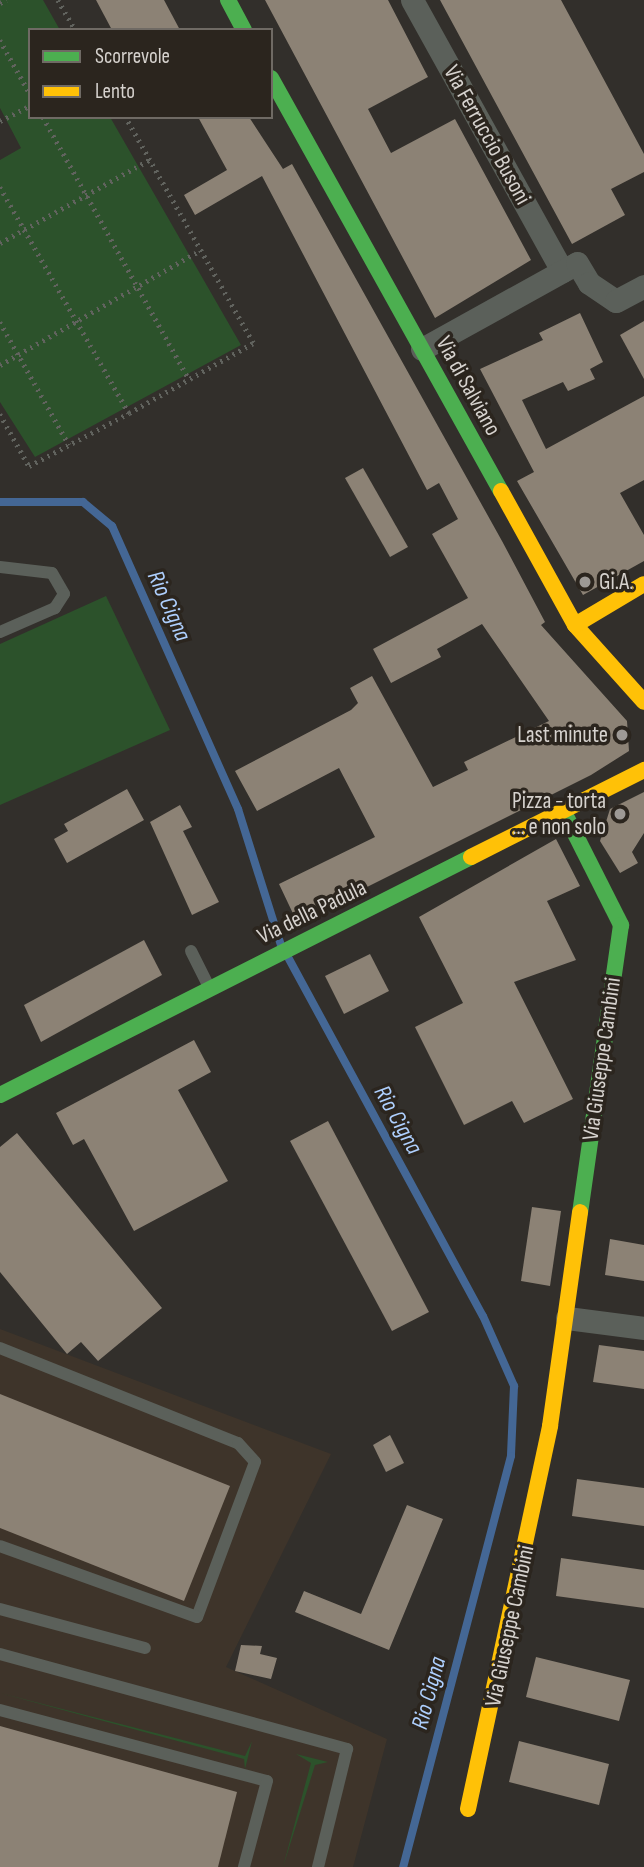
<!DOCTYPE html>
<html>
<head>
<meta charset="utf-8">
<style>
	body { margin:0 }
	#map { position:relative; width:644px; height:1867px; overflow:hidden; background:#322f2b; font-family:"Sofia Sans Condensed",sans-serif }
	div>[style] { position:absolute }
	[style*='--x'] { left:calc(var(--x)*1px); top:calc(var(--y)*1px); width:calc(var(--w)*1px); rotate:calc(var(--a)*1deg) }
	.built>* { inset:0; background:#3e342a }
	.green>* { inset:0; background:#2c522b }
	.stream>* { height:8px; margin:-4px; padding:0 4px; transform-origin:4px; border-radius:4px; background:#446795 }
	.building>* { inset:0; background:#8c8275 }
	.path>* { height:4.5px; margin-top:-2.25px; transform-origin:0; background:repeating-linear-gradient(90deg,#61635e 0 2px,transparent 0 7px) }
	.lane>* { height:12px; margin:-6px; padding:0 6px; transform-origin:6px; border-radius:6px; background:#5b605a }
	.street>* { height:23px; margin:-11.5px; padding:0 11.5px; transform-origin:11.5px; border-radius:11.5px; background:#5b605a }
	.fast>* { height:16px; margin:-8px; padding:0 8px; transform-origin:8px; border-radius:8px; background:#4caf50 }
	.slow>* { height:16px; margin:-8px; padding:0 8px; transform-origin:8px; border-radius:8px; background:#ffc107 }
	.dots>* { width:19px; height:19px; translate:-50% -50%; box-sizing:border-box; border:4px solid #2b251e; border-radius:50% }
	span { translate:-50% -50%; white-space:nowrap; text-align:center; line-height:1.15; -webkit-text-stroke:7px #2b251e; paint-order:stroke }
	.street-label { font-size:23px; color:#d6d2ce }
	.poi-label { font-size:23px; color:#d6d2ce }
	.left { translate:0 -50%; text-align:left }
	.right { translate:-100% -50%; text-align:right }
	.water-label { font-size:24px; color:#aecffd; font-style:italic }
	.legend { position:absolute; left:28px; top:28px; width:245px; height:91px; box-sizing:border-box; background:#2b251e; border:2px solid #6f6a64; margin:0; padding:9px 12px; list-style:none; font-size:21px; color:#d6d2ce }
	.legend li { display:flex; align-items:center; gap:14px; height:35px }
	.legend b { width:35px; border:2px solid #6f6a64 }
</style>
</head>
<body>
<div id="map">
	<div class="built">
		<div style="clip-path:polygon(0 1329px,331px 1454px,226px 1667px,387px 1739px,353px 1867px,0 1867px)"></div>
	</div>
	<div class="green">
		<div style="clip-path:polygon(0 0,43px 0,60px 30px,30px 30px,30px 117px,110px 117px,241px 345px,35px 457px,0 402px,0 160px,21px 148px,0 108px)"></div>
		<div style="clip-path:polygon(106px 596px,170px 730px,0 805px,0 644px)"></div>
		<div style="clip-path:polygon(0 1693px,245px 1756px,252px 1741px,245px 1769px,244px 1759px)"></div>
		<div style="clip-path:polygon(296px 1754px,328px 1762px,315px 1765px,283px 1867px,311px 1763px)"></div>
	</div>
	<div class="stream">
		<div style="--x:0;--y:502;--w:83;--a:0"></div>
		<div style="--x:83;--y:502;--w:38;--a:40"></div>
		<div style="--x:112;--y:526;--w:310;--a:66"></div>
		<div style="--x:238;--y:809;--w:143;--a:72.5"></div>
		<div style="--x:289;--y:959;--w:406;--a:61.5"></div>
		<div style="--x:483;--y:1316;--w:77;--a:66.1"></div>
		<div style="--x:514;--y:1386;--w:70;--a:92.5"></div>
		<div style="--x:511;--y:1456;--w:425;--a:104.7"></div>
	</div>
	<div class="building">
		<div style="clip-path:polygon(96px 0,164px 0,180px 30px,112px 30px)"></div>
		<div style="clip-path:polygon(265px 0,388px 0,428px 77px,368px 109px,391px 153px,455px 119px,531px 260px,435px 318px)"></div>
		<div style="clip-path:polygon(440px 0,561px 0,644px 154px,644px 172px,611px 189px,625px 215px,572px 244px)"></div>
		<div style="clip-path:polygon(198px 117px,249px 117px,283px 169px,292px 164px,502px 541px,545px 622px,541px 625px,627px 721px,629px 751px,591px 775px,297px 922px,279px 884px,375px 837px,339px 768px,257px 811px,235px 771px,351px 710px,358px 703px,350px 688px,372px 676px,433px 787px,468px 770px,464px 762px,549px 721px,482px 624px,437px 649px,441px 657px,391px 683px,373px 649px,468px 598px,432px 534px,458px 519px,439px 483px,427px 490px,262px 176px,195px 215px,184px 195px,227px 170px)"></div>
		<div style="clip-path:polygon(580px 313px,603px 362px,590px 369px,595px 379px,568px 391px,563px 382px,522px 400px,546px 449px,644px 396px,644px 480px,620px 493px,644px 535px,644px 561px,583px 595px,517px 481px,534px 472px,480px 369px,543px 340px,539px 333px)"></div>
		<div style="clip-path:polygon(644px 321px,644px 379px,620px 335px)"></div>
		<div style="clip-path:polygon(363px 468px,408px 547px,390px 557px,345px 478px)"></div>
		<div style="clip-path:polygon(127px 789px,144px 820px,67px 863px,54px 839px,68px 831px,64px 824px)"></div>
		<div style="clip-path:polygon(644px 792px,644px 833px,632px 852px,638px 863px,620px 873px,600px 841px,610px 809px)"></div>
		<div style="clip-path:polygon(180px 805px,192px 827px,183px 831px,219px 902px,192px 915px,150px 822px)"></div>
		<div style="clip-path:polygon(556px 839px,580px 886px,547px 901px,576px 960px,514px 982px,573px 1099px,524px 1123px,512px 1101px,464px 1125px,415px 1027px,463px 1003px,419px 917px)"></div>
		<div style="clip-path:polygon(144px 940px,162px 975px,41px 1042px,24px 1005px)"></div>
		<div style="clip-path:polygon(370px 954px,389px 991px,344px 1014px,325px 976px)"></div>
		<div style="clip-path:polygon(194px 1040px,211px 1072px,178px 1090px,228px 1181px,134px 1231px,84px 1139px,73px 1145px,56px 1113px)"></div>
		<div style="clip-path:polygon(328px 1121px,429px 1312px,392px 1331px,290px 1141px)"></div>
		<div style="clip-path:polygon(17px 1133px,162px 1308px,98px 1361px,81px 1342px,67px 1354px,0 1272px,0 1147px)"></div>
		<div style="clip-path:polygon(532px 1207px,561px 1211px,550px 1286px,521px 1281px)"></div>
		<div style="clip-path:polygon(610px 1239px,644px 1245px,644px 1281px,605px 1275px)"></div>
		<div style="clip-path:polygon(599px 1345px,644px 1351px,644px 1389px,593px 1382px)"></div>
		<div style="clip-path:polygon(0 1394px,230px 1486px,184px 1601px,0 1528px)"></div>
		<div style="clip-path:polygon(390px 1435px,404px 1463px,386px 1472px,373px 1445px)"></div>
		<div style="clip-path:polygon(577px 1479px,644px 1488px,644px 1526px,572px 1516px)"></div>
		<div style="clip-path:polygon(407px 1505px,443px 1519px,389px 1650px,295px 1612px,304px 1591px,361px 1614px)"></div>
		<div style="clip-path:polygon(561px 1558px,644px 1570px,644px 1608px,556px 1596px)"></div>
		<div style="clip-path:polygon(241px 1645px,262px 1646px,260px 1654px,277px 1658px,271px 1679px,235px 1671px)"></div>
		<div style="clip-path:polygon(536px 1657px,630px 1680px,619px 1721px,526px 1697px)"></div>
		<div style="clip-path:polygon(0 1726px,237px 1792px,218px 1867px,0 1867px)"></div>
		<div style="clip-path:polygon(519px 1741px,609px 1764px,599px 1805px,509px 1782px)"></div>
	</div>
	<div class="path">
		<div style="--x:58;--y:0;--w:34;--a:60"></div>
		<div style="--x:0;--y:3;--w:7;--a:-27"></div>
		<div style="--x:0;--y:40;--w:62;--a:60.9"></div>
		<div style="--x:43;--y:117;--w:300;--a:60.9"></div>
		<div style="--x:0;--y:121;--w:34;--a:-27"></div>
		<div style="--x:0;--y:187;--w:260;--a:60.3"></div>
		<div style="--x:129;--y:413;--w:142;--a:-29.4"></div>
		<div style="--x:253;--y:343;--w:260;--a:-119.5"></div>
		<div style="--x:0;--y:243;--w:171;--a:-29.1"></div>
		<div style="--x:0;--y:322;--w:141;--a:60.7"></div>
		<div style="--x:0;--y:365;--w:229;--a:-29.8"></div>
		<div style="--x:0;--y:414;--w:60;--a:60.9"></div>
		<div style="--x:29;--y:466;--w:113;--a:-27.9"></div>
	</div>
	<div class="lane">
		<div style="--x:0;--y:567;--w:52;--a:6.6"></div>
		<div style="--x:52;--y:573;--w:24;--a:60"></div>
		<div style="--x:64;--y:594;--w:17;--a:123"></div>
		<div style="--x:55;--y:608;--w:60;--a:156.4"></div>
		<div style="--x:191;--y:951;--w:40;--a:63.4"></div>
		<div style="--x:0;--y:1348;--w:256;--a:21.8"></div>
		<div style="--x:238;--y:1443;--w:25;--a:48"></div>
		<div style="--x:255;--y:1462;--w:165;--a:110.5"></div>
		<div style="--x:197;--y:1617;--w:209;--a:-160.2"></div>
		<div style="--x:0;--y:1609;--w:150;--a:15.1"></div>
		<div style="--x:0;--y:1654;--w:360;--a:15.3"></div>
		<div style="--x:347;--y:1749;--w:122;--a:103.8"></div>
		<div style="--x:0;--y:1710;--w:276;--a:14.9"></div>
		<div style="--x:267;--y:1781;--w:89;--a:105"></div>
	</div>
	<div class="street">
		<div style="--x:412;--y:0;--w:310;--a:61"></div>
		<div style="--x:422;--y:349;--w:177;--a:-29"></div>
		<div style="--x:577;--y:263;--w:23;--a:59"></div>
		<div style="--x:589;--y:283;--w:32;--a:34"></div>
		<div style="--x:616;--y:301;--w:32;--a:-28"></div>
		<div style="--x:567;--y:1318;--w:78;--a:7.4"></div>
	</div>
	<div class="fast">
		<div style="--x:228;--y:0;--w:34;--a:62"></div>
		<div style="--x:271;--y:78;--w:473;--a:60.9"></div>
		<div style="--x:564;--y:812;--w:127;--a:63.2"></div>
		<div style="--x:621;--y:925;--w:290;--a:98.1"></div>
		<div style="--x:0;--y:1095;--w:528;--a:-26.81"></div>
	</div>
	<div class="slow">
		<div style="--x:501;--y:491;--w:153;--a:61.1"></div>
		<div style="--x:575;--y:625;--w:103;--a:48.1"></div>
		<div style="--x:575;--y:625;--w:80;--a:-30.7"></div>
		<div style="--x:471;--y:857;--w:194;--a:-26.7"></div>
		<div style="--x:468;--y:1809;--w:392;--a:-77.9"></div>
		<div style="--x:550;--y:1426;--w:216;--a:-82"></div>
	</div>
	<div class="dots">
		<div style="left:585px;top:582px;background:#9d9995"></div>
		<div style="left:622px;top:735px;background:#9d9995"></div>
		<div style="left:620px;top:814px;background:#9d9995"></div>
	</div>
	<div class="street-label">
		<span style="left:487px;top:135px;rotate:61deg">Via Ferruccio Busoni</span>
		<span style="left:468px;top:386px;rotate:61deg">Via di Salviano</span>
		<span style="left:312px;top:912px;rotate:-26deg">Via della Padula</span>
		<span style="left:602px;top:1059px;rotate:-82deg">Via Giuseppe Cambini</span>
		<span style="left:510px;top:1626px;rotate:-78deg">Via Giuseppe Cambini</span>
	</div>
	<div class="poi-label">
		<span class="left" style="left:599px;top:582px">Gi.A.</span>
		<span class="right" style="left:608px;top:735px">Last minute</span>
		<span class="right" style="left:606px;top:814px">Pizza - torta<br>… e non solo</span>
	</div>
	<div class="water-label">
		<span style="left:169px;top:606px;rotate:66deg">Rio Cigna</span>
		<span style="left:398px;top:1120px;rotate:61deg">Rio Cigna</span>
		<span style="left:429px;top:1693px;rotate:-75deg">Rio Cigna</span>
	</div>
	<ul class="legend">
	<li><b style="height:9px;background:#4caf50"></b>Scorrevole</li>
	<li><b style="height:9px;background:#ffc107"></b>Lento</li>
	</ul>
</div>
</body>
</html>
